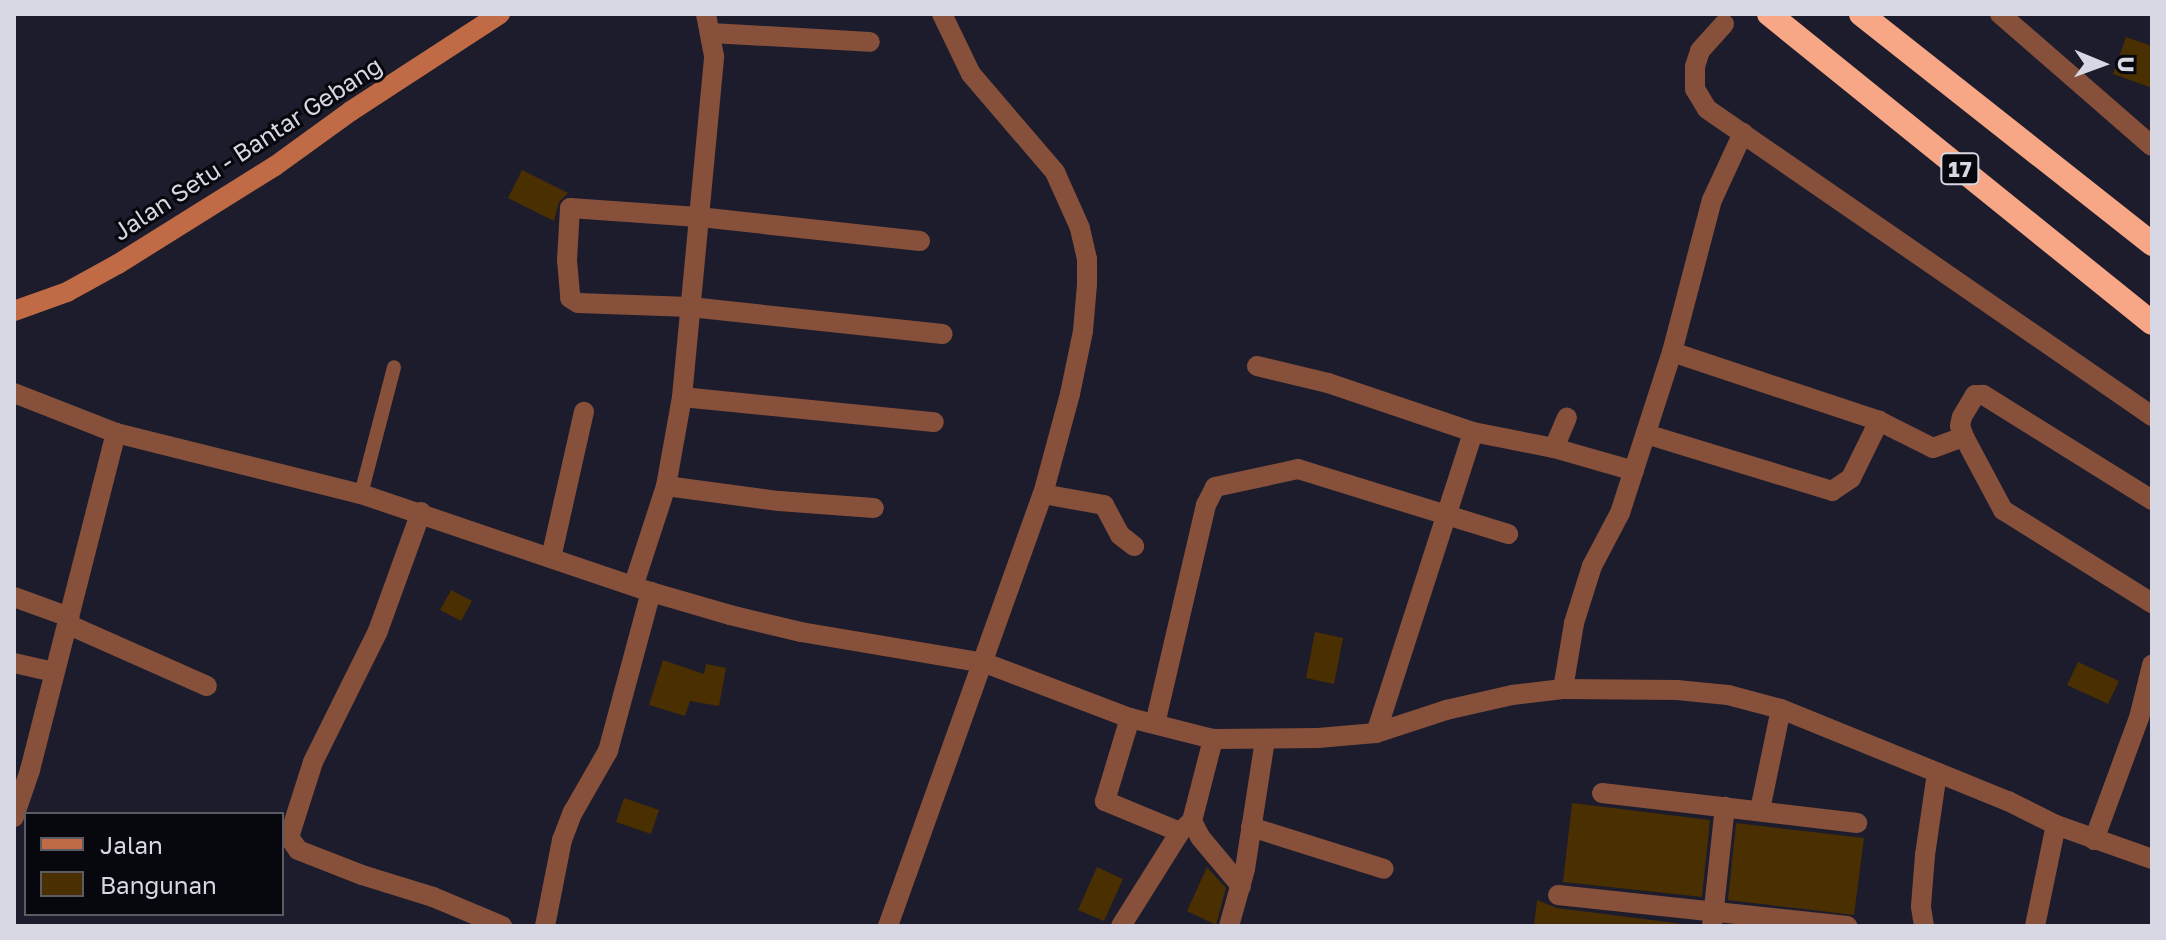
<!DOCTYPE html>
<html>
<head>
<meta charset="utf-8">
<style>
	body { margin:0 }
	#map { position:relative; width:2166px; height:940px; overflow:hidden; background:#1c1c2c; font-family:"Golos Text",sans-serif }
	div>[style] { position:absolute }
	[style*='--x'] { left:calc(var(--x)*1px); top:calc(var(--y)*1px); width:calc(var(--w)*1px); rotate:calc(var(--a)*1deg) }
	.building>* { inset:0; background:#4a2f00 }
	.service>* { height:14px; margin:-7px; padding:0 7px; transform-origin:7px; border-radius:7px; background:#86503a }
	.minor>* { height:20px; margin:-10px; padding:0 10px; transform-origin:10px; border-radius:10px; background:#86503a }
	.secondary>* { height:20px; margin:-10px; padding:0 10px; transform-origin:10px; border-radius:10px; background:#c16b46 }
	.motorway>* { height:24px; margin:-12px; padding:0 12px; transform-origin:12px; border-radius:12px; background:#f7a785 }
	span { translate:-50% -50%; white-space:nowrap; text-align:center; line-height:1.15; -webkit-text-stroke:6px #07070e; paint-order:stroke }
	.shield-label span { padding:2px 6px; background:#07070e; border:2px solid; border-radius:6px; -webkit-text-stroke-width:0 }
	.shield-label { font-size:22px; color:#d7d8e3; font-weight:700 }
	.street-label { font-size:24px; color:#d7d8e3 }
	.frame { position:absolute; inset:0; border:16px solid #d7d8e3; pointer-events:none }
	.legend { position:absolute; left:24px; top:812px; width:260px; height:104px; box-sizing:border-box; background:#07070e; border:2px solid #5a5b63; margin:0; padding:10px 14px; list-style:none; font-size:24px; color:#d7d8e3 }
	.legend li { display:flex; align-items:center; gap:16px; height:40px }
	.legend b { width:40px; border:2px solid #5a5b63 }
	.north { position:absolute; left:2062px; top:24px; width:80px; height:80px; -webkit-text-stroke:6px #07070e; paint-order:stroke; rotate:91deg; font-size:22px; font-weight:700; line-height:32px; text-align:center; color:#d7d8e3 }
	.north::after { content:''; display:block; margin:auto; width:28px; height:36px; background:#d7d8e3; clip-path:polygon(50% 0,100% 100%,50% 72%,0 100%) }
</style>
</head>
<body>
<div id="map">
	<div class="building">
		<div style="clip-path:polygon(2126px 37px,2152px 46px,2152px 88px,2113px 74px)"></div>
		<div style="clip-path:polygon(522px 170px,568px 193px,559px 202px,554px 221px,508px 198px)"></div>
		<div style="clip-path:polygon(451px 590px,472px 601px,461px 621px,440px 610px)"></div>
		<div style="clip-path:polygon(1315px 632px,1343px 638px,1334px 684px,1306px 678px)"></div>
		<div style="clip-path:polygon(663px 660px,704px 674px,706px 664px,726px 668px,719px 706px,690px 701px,685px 716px,649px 705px)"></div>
		<div style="clip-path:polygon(2078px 662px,2119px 681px,2108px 704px,2067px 685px)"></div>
		<div style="clip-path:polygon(624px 798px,659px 810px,651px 834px,616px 822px)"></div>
		<div style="clip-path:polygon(1572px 803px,1710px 820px,1702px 897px,1563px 882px)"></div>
		<div style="clip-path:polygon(1736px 823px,1864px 838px,1854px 915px,1728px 900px)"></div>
		<div style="clip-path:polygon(1097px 867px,1123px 879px,1104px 921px,1078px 910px)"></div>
		<div style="clip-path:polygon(1207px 867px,1226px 888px,1216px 925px,1187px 911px)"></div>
		<div style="clip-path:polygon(1537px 900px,1557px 908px,1699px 926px,1534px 926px)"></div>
	</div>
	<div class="service">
		<div style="--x:361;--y:494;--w:131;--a:-75.4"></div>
	</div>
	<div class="minor">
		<div style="--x:2000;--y:14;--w:201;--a:41"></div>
		<div style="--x:1724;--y:24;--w:36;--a:132"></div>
		<div style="--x:1700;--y:51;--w:16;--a:108"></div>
		<div style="--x:1695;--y:66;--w:23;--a:90"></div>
		<div style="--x:1695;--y:89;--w:23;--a:59"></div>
		<div style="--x:1707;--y:109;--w:541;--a:34.6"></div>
		<div style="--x:711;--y:33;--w:159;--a:3.2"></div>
		<div style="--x:920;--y:241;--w:223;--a:-173.8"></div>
		<div style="--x:698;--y:217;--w:128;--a:-176"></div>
		<div style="--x:570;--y:208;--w:52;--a:93.3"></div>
		<div style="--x:567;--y:260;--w:38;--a:85"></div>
		<div style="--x:570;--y:298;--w:9;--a:32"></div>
		<div style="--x:578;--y:303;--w:112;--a:2"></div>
		<div style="--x:690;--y:307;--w:254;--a:6.1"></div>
		<div style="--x:1672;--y:352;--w:218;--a:18.4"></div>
		<div style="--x:1879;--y:421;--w:60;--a:26.6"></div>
		<div style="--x:1933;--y:448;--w:33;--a:-20"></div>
		<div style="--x:1257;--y:366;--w:73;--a:13.5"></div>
		<div style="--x:1328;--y:383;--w:153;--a:18.7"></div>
		<div style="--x:1473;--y:432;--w:83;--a:11.2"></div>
		<div style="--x:1554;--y:448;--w:83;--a:16"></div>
		<div style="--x:14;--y:393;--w:110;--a:21.4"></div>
		<div style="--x:116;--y:433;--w:252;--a:14"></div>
		<div style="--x:361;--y:494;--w:306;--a:18.7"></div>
		<div style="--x:651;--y:592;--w:82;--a:16.2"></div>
		<div style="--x:730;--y:615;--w:73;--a:13.5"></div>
		<div style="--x:801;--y:632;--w:187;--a:9.6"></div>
		<div style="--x:985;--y:663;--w:155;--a:20.8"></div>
		<div style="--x:1130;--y:718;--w:86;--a:14.2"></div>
		<div style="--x:1213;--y:739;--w:105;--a:-0.5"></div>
		<div style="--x:1318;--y:738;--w:58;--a:-4.9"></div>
		<div style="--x:1376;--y:733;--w:74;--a:-18.2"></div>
		<div style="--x:1446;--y:710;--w:68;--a:-12.8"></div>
		<div style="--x:1512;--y:695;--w:51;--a:-6.7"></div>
		<div style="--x:1563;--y:689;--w:114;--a:0.5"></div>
		<div style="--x:1677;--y:690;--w:51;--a:5.6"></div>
		<div style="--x:1728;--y:695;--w:55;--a:14.8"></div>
		<div style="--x:1781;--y:709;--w:245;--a:22.1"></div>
		<div style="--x:2008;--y:801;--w:54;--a:26.6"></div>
		<div style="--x:2056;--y:825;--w:102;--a:19.5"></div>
		<div style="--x:682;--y:397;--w:253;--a:5.7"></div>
		<div style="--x:1646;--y:434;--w:195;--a:17"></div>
		<div style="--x:1832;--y:491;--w:23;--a:-34"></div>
		<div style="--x:1851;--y:478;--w:64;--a:-63.8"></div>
		<div style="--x:1554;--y:448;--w:33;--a:-67"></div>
		<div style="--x:666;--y:486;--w:114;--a:7.6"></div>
		<div style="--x:779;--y:501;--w:95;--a:4.2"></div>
		<div style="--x:1043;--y:494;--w:62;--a:10.2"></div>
		<div style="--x:1104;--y:505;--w:34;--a:62"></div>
		<div style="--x:1120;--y:535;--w:18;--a:38"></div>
		<div style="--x:2152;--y:500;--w:199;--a:-148.1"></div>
		<div style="--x:1983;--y:395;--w:8;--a:180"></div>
		<div style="--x:1975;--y:395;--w:26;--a:121"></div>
		<div style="--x:1962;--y:417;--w:9;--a:103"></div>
		<div style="--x:1960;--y:426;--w:12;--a:70"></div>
		<div style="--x:1964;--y:437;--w:83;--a:61.9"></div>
		<div style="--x:2003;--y:510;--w:176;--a:32"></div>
		<div style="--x:421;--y:512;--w:127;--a:109.9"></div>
		<div style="--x:378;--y:631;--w:146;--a:116.4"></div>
		<div style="--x:313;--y:762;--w:79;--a:107.7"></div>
		<div style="--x:289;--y:837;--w:16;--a:55"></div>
		<div style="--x:298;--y:850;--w:69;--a:21.3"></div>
		<div style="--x:362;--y:875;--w:74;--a:17.2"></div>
		<div style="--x:433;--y:897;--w:75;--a:22.8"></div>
		<div style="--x:551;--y:558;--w:150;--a:-77.3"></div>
		<div style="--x:634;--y:584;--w:103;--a:-71.9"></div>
		<div style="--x:666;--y:486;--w:90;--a:-79.8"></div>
		<div style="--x:682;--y:397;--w:342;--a:-84.6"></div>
		<div style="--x:714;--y:56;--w:43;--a:-100.8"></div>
		<div style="--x:14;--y:597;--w:59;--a:20"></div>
		<div style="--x:67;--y:624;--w:153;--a:23.9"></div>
		<div style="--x:14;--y:663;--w:41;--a:12.7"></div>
		<div style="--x:1563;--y:689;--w:67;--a:-80.5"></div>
		<div style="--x:1574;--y:623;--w:60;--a:-72.5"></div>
		<div style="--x:1592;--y:566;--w:60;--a:-62.2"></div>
		<div style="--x:1620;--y:513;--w:169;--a:-72.1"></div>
		<div style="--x:1672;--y:352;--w:157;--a:-75.3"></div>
		<div style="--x:1712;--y:200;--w:74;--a:-65.2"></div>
		<div style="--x:1130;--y:718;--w:87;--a:106.8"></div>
		<div style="--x:1105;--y:801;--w:81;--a:22.5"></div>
		<div style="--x:1180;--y:832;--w:16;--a:-43"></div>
		<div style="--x:1192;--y:821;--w:18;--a:63"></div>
		<div style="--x:1200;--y:837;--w:64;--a:50.1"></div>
		<div style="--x:1155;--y:724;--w:225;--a:-76.9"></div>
		<div style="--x:1206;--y:505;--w:20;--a:-63"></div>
		<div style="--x:1215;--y:487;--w:85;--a:-12.2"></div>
		<div style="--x:1298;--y:469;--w:220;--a:17.2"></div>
		<div style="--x:1376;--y:733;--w:316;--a:-72.1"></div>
		<div style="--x:1602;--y:793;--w:257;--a:6.7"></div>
		<div style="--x:1760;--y:810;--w:103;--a:-78.3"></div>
		<div style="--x:14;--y:817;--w:50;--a:-71.2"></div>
		<div style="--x:30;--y:770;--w:348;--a:-75.7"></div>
		<div style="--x:1192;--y:821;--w:85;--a:-75.6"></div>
		<div style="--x:1251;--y:827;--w:139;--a:17.5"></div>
		<div style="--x:2094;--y:840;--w:130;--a:-69.8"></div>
		<div style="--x:2139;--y:718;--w:55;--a:-76.2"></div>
		<div style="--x:1558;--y:895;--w:291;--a:6.1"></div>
		<div style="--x:545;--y:926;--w:88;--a:-78.8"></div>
		<div style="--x:562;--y:840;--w:30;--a:-69"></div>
		<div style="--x:573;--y:812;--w:70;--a:-60.2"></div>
		<div style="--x:608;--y:751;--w:165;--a:-74.9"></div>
		<div style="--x:888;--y:926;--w:459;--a:-70.3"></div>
		<div style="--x:1043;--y:494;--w:104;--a:-74.9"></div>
		<div style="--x:1070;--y:394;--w:64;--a:-78.3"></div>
		<div style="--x:1083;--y:331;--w:47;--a:-85.1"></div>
		<div style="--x:1087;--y:284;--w:25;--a:-90"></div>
		<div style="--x:1087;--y:259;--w:32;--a:-103"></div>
		<div style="--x:1080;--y:228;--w:61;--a:-114.1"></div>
		<div style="--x:1055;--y:172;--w:129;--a:-130.6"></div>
		<div style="--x:971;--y:74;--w:67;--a:-115.8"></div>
		<div style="--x:1121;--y:926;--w:111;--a:-57.9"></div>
		<div style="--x:1229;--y:926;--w:59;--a:-74.3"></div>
		<div style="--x:1245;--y:869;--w:131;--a:-81.2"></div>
		<div style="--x:1712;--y:926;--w:120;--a:-83.8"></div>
		<div style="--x:1924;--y:926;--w:20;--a:-99"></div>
		<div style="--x:1921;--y:906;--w:51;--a:-85.5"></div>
		<div style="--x:1925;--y:855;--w:83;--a:-81.7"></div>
		<div style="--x:2035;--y:926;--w:103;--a:-78.3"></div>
	</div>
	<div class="secondary">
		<div style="--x:14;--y:311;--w:56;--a:-19.7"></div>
		<div style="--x:67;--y:292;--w:58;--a:-28.8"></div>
		<div style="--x:118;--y:264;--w:185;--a:-32"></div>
		<div style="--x:275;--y:166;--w:94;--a:-35.9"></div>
		<div style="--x:351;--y:111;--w:178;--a:-33.1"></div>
	</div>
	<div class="motorway">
		<div style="--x:1769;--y:14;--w:492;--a:38.9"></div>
		<div style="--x:1861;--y:14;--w:371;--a:38.3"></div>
	</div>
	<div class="shield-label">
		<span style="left:1960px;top:169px">17</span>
	</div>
	<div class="street-label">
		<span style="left:247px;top:148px;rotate:-33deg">Jalan Setu - Bantar Gebang</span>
	</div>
	<div class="frame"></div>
	<ul class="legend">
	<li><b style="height:10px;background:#c16b46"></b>Jalan</li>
	<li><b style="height:22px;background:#4a2f00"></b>Bangunan</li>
	</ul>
	<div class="north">U</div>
</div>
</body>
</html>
